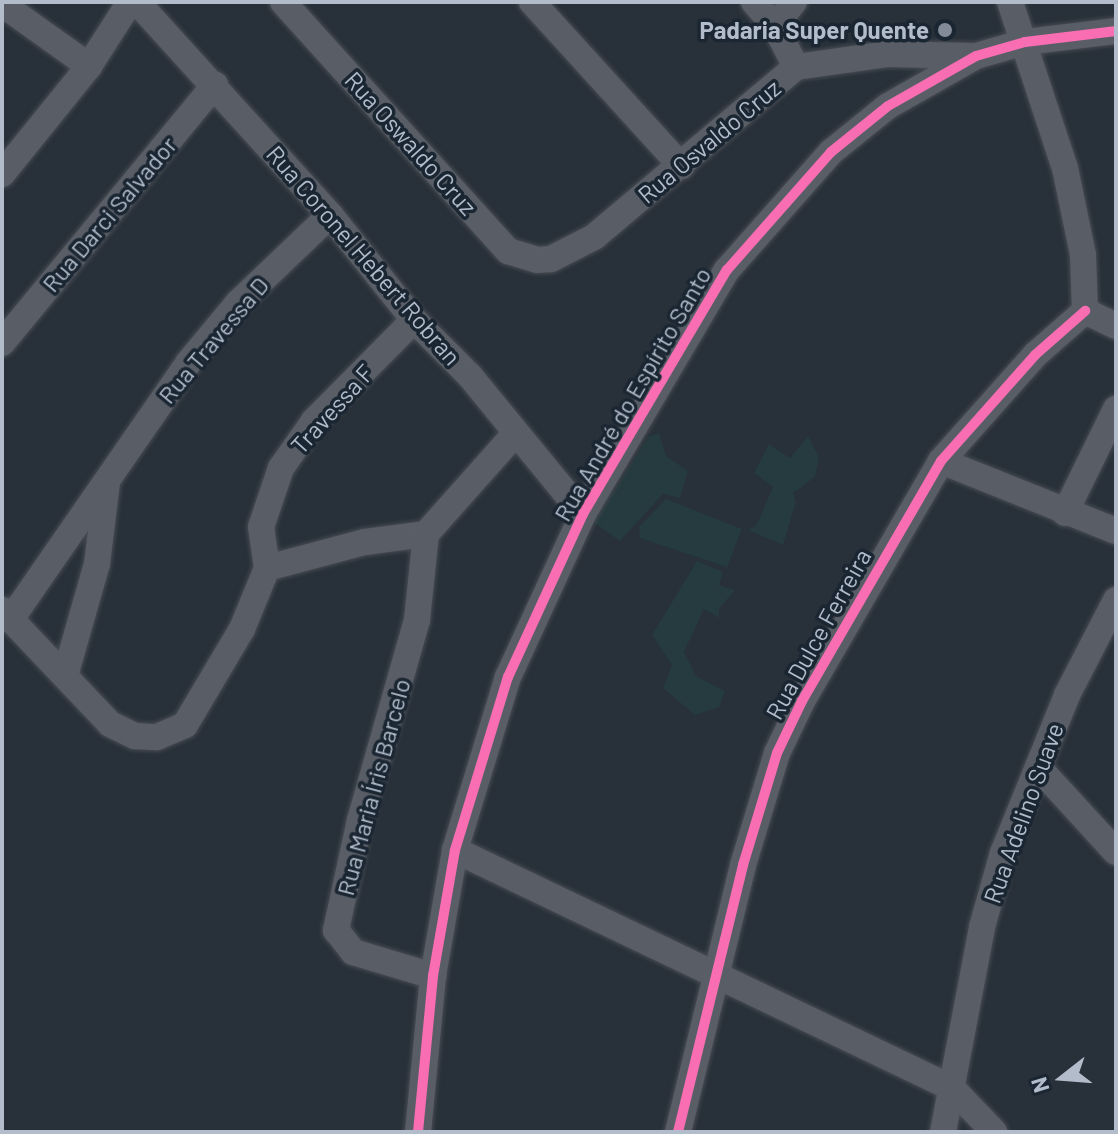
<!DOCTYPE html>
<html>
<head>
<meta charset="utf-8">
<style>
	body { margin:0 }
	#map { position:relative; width:1118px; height:1134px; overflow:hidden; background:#283039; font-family:Barlow,sans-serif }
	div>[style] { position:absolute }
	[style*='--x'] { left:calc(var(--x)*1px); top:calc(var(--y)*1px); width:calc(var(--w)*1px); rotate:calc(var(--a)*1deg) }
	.green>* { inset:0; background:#253b3f }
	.roads { filter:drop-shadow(0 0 2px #474c53) drop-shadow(0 0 2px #474c53) }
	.minor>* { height:26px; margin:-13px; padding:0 13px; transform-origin:13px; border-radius:13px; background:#595e66 }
	.cycleway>* { height:10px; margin:-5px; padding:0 5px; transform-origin:5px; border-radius:5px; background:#f96db3 }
	.dots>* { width:22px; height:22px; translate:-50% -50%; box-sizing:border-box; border:4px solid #1b2633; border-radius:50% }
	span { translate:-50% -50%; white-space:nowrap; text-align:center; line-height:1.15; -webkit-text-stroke:7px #1b2633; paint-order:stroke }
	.poi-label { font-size:24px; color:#b2bcca; font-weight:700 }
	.right { translate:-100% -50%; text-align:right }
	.street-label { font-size:24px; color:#b2bcca }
	.frame { position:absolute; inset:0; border:4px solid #b2bcca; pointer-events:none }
	.north { position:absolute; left:1022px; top:1038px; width:80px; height:80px; -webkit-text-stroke:6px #1b2633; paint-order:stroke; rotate:253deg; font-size:22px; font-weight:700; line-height:32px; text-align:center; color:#b2bcca }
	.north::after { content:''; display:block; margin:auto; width:28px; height:36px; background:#b2bcca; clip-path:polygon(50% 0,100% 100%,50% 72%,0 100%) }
</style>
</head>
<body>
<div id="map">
	<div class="green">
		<div style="clip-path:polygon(659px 433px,666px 456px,688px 471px,680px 498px,663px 494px,620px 541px,594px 523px,649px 436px)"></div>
		<div style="clip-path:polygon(808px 436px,819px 457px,815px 477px,793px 493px,796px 502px,783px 545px,748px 530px,756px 526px,773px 487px,754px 473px,769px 444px,790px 458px)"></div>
		<div style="clip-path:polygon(666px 499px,742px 529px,727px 567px,640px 538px,639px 527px)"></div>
		<div style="clip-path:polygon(697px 561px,723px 572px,719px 585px,735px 590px,719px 609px,719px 618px,704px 609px,684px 652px,696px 676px,725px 691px,719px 707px,695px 715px,663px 688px,672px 665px,652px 635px)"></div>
	</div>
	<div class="roads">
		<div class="minor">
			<div style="--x:137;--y:2;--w:287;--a:47.8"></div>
			<div style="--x:330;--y:215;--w:134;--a:51.3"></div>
			<div style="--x:414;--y:320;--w:79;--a:45"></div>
			<div style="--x:470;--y:376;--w:178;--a:50.7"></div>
			<div style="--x:283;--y:2;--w:336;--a:47.9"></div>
			<div style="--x:508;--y:251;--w:30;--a:17"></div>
			<div style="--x:537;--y:260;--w:14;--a:-4"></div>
			<div style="--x:551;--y:259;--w:48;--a:-27.1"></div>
			<div style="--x:594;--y:237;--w:264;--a:-40.1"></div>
			<div style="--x:796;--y:67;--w:92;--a:-8.1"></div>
			<div style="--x:887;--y:54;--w:88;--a:1.3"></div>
			<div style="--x:532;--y:2;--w:222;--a:47.7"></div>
			<div style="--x:754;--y:2;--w:32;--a:49"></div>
			<div style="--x:775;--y:26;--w:46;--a:62.9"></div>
			<div style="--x:1010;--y:2;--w:175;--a:71.7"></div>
			<div style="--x:1065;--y:168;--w:89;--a:78.3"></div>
			<div style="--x:1083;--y:255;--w:56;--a:88"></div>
			<div style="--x:2;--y:4;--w:107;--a:35.5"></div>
			<div style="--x:775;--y:26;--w:31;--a:-52"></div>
			<div style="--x:2;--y:174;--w:139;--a:-51.1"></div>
			<div style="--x:89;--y:66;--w:76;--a:-57.4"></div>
			<div style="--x:1085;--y:311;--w:34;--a:26"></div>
			<div style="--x:2;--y:343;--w:335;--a:-50.5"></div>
			<div style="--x:941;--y:461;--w:188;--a:21.8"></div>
			<div style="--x:1065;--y:513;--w:116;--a:-63.9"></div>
			<div style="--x:426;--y:534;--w:86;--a:96"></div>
			<div style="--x:417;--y:620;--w:208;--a:105.9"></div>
			<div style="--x:360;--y:820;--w:113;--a:102.3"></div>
			<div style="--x:336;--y:930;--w:28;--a:52"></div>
			<div style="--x:353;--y:952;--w:84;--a:16.7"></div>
			<div style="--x:267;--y:568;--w:101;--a:-14.9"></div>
			<div style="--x:365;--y:542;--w:62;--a:-7.5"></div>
			<div style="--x:426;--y:534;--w:132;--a:-48.4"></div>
			<div style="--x:2;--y:610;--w:157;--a:46.5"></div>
			<div style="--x:110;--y:724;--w:28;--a:26"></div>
			<div style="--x:135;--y:736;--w:22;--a:3"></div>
			<div style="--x:157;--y:737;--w:30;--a:-23"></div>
			<div style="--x:185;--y:725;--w:112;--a:-59.3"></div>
			<div style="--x:242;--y:629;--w:66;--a:-67.7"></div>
			<div style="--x:267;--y:568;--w:41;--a:-98.3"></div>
			<div style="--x:261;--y:527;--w:62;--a:-71.3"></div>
			<div style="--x:281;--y:468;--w:57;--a:-54.9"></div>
			<div style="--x:314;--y:421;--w:142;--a:-45.3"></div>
			<div style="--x:11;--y:619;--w:311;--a:-55.3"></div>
			<div style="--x:188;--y:363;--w:78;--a:-50.2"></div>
			<div style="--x:238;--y:303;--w:127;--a:-43.7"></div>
			<div style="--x:65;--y:676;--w:116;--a:-74.1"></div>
			<div style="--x:97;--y:564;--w:82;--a:-83"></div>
			<div style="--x:1038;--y:767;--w:115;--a:47.5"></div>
			<div style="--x:455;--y:850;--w:551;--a:25.59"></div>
			<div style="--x:952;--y:1088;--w:61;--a:46.3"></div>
			<div style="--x:418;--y:1132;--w:157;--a:-84.5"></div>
			<div style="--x:433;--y:976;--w:128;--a:-80.1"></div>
			<div style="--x:455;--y:850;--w:181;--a:-73"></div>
			<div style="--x:508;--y:677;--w:179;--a:-65.3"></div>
			<div style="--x:583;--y:514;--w:283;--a:-59.5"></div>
			<div style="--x:727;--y:270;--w:157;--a:-48.6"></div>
			<div style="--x:831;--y:152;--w:73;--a:-38.9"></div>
			<div style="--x:888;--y:106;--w:101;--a:-29.6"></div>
			<div style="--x:976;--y:56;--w:51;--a:-15.9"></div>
			<div style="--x:1025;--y:42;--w:92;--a:-6.9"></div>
			<div style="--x:678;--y:1132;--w:275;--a:-76.3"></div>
			<div style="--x:743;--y:865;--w:117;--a:-73.1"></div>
			<div style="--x:777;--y:753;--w:58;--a:-64.3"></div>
			<div style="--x:802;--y:701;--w:277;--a:-59.9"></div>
			<div style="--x:941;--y:461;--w:142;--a:-48.4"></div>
			<div style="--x:1035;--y:355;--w:67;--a:-41.3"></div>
			<div style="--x:943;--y:1132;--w:209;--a:-79.2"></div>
			<div style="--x:982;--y:927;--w:77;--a:-74.2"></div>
			<div style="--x:1003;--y:853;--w:170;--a:-67.9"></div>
			<div style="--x:1067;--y:695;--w:107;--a:-62.7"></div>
		</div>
	</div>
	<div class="cycleway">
		<div style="--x:418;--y:1132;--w:157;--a:-84.5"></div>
		<div style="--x:433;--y:976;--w:128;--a:-80.1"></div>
		<div style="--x:455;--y:850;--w:181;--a:-73"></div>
		<div style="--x:508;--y:677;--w:179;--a:-65.3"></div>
		<div style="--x:583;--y:514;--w:283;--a:-59.5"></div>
		<div style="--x:727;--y:270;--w:157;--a:-48.6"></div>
		<div style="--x:831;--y:152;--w:73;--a:-38.9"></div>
		<div style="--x:888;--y:106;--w:101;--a:-29.6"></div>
		<div style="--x:976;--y:56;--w:51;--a:-15.9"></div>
		<div style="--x:1025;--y:42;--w:92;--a:-6.9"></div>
		<div style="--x:678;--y:1132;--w:275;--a:-76.3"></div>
		<div style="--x:743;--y:865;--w:117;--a:-73.1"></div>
		<div style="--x:777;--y:753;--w:58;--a:-64.3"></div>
		<div style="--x:802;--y:701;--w:277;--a:-59.9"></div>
		<div style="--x:941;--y:461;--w:142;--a:-48.4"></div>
		<div style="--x:1035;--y:355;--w:67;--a:-41.3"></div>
	</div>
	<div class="dots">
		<div style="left:945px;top:30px;background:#828b97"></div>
	</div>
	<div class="poi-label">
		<span class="right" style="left:929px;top:30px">Padaria Super Quente</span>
	</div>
	<div class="street-label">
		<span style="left:709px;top:141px;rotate:-40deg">Rua Osvaldo Cruz</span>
		<span style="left:411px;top:143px;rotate:48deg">Rua Oswaldo Cruz</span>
		<span style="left:109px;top:214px;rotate:-50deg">Rua Darci Salvador</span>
		<span style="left:364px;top:255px;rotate:49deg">Rua Coronel Hebert Robran</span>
		<span style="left:213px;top:340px;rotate:-50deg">Rua Travessa D</span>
		<span style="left:632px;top:394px;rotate:-60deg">Rua André do Espírito Santo</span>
		<span style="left:332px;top:409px;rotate:-48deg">Travessa F</span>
		<span style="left:818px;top:634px;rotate:-61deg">Rua Dulce Ferreira</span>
		<span style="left:373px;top:787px;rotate:-75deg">Rua Maria Íris Barcelo</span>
		<span style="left:1023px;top:813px;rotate:-70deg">Rua Adelino Suave</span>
	</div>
	<div class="frame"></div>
	<div class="north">N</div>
</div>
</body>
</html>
